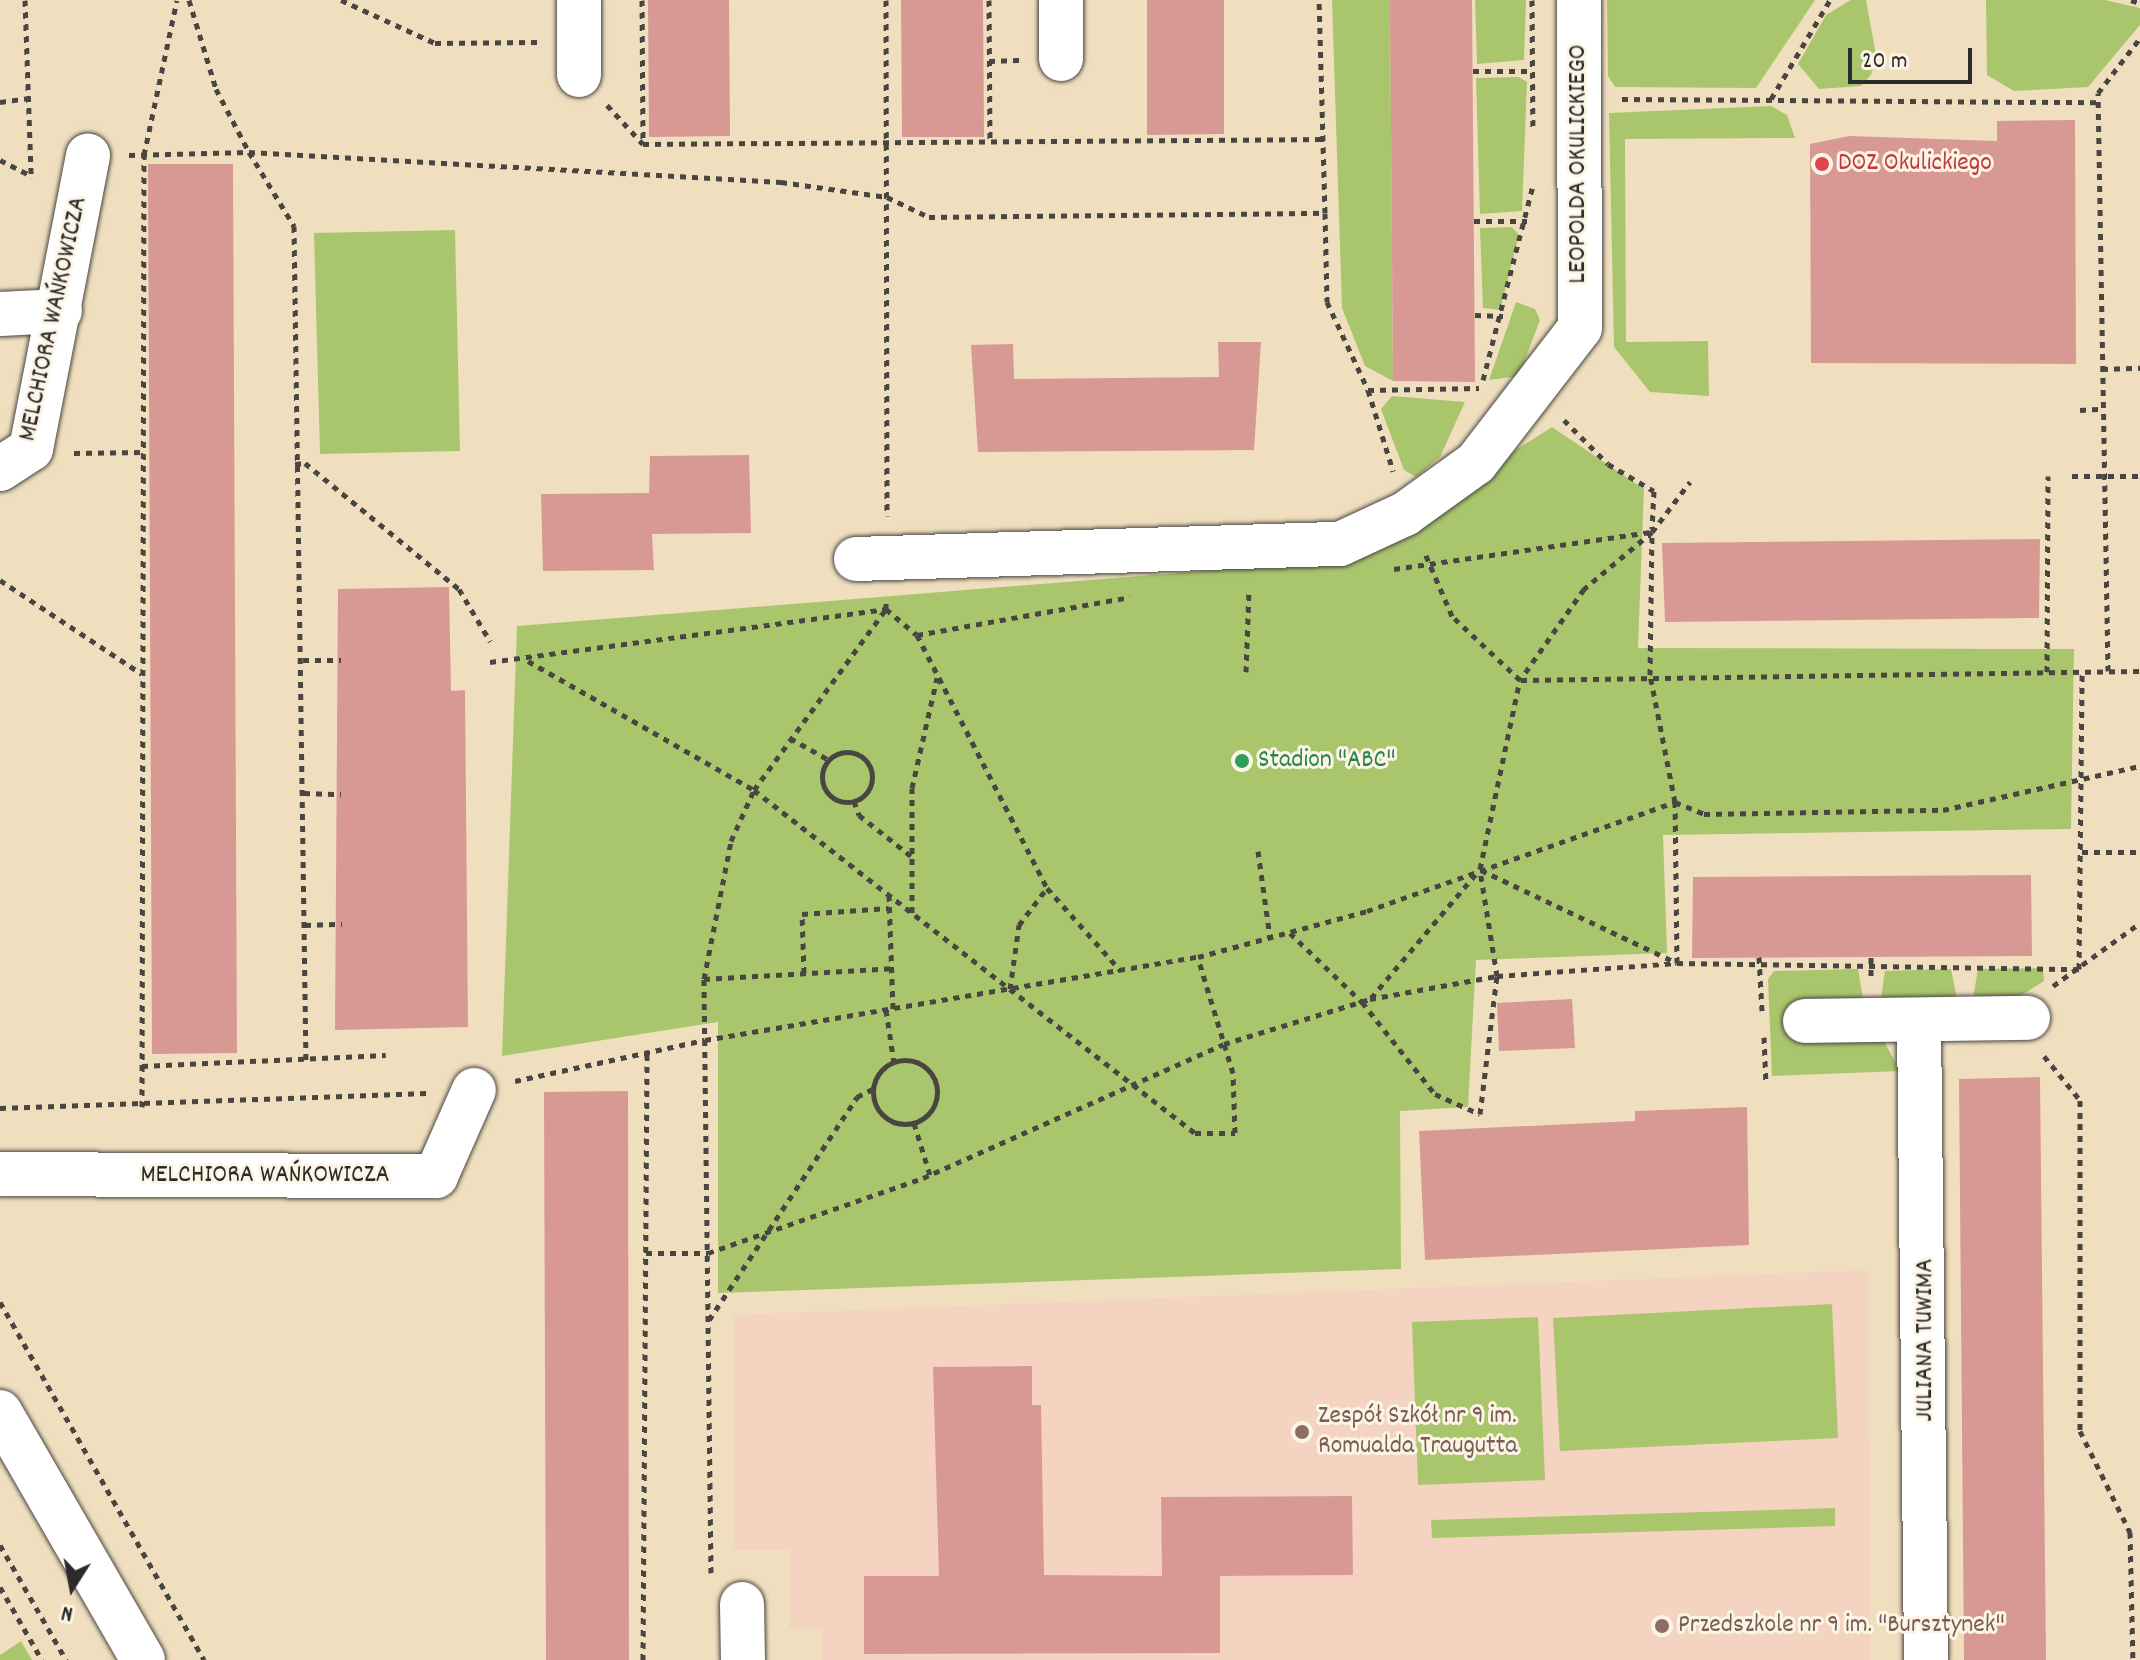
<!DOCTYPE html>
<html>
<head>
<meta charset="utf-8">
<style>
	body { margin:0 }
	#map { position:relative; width:2140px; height:1660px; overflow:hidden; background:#f0dfbf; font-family:Dekko,sans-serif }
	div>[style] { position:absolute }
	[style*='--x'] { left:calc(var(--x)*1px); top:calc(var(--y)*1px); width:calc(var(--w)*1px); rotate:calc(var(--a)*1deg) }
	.built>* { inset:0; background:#f4d3c1 }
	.green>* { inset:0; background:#aac66d }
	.building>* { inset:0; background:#d89994 }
	.path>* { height:5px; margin-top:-2.5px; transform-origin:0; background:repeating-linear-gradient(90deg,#494641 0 6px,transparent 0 12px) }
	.path>.ring { margin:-2.5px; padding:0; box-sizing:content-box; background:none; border:5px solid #494641; border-radius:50% }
	.roads { filter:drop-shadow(0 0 2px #494641) drop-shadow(0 0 2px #494641) }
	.minor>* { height:44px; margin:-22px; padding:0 22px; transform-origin:22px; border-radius:22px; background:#fff }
	.dots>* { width:22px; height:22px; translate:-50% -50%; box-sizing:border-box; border:4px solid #fcf5e5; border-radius:50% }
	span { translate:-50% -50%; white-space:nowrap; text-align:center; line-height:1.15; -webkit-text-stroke:6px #fcf5e5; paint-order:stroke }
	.street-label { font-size:26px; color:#2b2b2b }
	.health-label { font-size:26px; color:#be3a42 }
	.left { translate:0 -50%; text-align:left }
	.leisure-label { font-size:26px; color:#27864d }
	.education-label { font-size:26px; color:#785e54 }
	.north { position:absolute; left:32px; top:1548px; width:80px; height:80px; -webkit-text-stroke:6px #fcf5e5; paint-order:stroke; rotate:191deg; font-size:22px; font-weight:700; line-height:32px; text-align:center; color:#2b2b2b }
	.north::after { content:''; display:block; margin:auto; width:28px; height:36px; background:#2b2b2b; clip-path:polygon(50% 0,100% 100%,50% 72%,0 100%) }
	.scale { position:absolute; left:1848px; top:48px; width:124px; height:36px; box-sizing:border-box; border:4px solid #2b2b2b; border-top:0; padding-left:10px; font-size:24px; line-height:28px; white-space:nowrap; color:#2b2b2b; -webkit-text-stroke:6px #fcf5e5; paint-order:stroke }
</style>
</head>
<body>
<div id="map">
	<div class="built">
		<div style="clip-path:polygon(1868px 1270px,1870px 1660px,822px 1660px,823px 1629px,789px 1628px,791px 1550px,733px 1550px,733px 1315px)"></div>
	</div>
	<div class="green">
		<div style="clip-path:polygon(1332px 0,1390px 0,1393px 381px,1365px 366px,1342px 308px)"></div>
		<div style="clip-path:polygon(1475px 0,1526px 0,1524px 60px,1477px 64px)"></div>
		<div style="clip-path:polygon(1607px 0,1815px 0,1756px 88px,1615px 87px,1608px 76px)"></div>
		<div style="clip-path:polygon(1851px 0,1866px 0,1876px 55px,1871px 75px,1861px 86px,1819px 89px,1798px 64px,1826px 15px)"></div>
		<div style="clip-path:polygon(1986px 0,2105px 0,2140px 8px,2140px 25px,2088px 87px,2014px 91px,1987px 75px)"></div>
		<div style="clip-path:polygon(1519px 77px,1527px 82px,1522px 211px,1480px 214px,1476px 78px)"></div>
		<div style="clip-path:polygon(1771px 106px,1787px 115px,1795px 138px,1625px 139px,1626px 342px,1708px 341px,1709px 396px,1650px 392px,1614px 347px,1609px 113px)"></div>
		<div style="clip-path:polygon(1512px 227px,1519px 235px,1500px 310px,1483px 308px,1480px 228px)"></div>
		<div style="clip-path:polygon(455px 230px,460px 451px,320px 454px,314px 233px)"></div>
		<div style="clip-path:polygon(1516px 302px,1535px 309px,1540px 320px,1519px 376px,1489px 380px)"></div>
		<div style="clip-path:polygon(1392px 396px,1465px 402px,1440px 457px,1416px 477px,1404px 470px,1381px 409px)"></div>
		<div style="clip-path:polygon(1552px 427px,1644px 489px,1638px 648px,2074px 649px,2071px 829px,1663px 835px,1667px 953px,1476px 960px,1468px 1107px,1400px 1111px,1401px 1269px,718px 1293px,718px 1022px,502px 1056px,517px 626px,1341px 560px)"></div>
		<div style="clip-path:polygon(2043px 968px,2044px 981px,2009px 1003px,1972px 1004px,1978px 969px)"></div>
		<div style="clip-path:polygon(1858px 969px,1864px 1004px,1900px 1071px,1772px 1076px,1768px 979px,1774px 971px)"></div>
		<div style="clip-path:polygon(1951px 969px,1958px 1004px,1880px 1005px,1885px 971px)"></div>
		<div style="clip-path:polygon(1832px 1304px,1838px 1438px,1560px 1451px,1553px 1318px)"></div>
		<div style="clip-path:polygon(1538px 1317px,1545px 1480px,1418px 1485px,1412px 1322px)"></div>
		<div style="clip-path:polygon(1835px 1508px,1835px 1526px,1432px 1538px,1431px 1520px)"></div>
		<div style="clip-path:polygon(21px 1641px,32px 1660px,0 1660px,0 1655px)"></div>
	</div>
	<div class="building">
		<div style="clip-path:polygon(648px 0,729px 0,730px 136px,649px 137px)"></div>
		<div style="clip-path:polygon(901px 0,983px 0,984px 137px,902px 137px)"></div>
		<div style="clip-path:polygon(1147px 0,1224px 0,1224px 134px,1147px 135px)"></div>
		<div style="clip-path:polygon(1390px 0,1472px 0,1475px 382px,1393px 381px)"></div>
		<div style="clip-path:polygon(2075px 120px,2076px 364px,1811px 363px,1810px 144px,1849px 136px,1997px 141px,1997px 121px)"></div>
		<div style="clip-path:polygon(148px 164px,233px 164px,237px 1053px,152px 1054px)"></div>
		<div style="clip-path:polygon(1218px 342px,1261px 342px,1254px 450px,978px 452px,971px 345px,1013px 344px,1014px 379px,1219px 377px)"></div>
		<div style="clip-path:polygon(749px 455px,751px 533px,652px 534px,654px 570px,543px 571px,541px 494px,649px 493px,650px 456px)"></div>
		<div style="clip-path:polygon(2040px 539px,2039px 618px,1665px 622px,1662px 543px)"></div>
		<div style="clip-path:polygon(449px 587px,451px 691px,465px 690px,468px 1027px,335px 1030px,338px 589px)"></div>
		<div style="clip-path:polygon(2031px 875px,2032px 956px,1692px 958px,1693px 877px)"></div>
		<div style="clip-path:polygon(1572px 999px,1575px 1048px,1499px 1051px,1497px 1003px)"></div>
		<div style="clip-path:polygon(2040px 1077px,2046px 1660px,1964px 1660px,1959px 1079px)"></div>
		<div style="clip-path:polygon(628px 1091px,629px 1660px,546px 1660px,544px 1092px)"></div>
		<div style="clip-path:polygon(1747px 1107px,1749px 1245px,1425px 1260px,1419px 1131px,1635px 1121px,1635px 1111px)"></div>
		<div style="clip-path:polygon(1032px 1366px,1032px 1405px,1041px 1405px,1044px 1575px,1162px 1576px,1161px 1497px,1352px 1496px,1353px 1575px,1220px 1576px,1220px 1653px,864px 1654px,864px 1576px,939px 1576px,933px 1367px)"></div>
	</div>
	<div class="path">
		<div style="--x:25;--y:0;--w:175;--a:88"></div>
		<div style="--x:189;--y:0;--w:93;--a:73.1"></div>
		<div style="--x:216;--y:89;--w:71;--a:62.4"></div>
		<div style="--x:249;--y:152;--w:533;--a:3.23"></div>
		<div style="--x:781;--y:182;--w:107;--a:8.1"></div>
		<div style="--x:887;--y:197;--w:47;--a:25.5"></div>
		<div style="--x:929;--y:217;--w:396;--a:-0.6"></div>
		<div style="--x:1325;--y:213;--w:213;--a:-91.6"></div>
		<div style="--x:341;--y:0;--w:103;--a:24.6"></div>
		<div style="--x:435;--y:43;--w:103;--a:-0.6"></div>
		<div style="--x:642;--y:0;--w:144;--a:89.6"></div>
		<div style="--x:886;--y:0;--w:516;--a:89.89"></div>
		<div style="--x:989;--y:0;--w:141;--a:89.6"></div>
		<div style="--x:1532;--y:0;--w:131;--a:89.6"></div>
		<div style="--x:2131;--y:0;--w:9;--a:18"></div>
		<div style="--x:989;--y:61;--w:31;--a:-2"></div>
		<div style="--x:1473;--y:71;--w:60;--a:0"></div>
		<div style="--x:1622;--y:99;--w:476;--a:0.4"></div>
		<div style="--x:1771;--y:99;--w:115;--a:-59.2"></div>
		<div style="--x:0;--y:102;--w:28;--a:-8"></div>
		<div style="--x:607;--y:105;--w:53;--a:47.3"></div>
		<div style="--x:643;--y:144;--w:680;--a:-0.42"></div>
		<div style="--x:129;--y:155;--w:120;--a:-1.4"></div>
		<div style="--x:249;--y:152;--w:87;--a:58.7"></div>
		<div style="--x:294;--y:226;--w:836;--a:89.18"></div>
		<div style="--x:0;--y:160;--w:36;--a:27"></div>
		<div style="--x:1325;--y:213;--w:89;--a:88.7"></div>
		<div style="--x:1327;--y:302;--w:97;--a:65"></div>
		<div style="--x:1368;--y:390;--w:85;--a:72.8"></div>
		<div style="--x:1474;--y:221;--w:53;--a:0"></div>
		<div style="--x:1475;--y:315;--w:28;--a:2"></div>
		<div style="--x:2102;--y:369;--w:38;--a:-2"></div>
		<div style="--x:1483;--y:380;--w:201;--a:-75.6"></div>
		<div style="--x:1368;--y:390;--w:111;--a:-1"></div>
		<div style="--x:2080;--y:410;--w:22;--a:-3"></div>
		<div style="--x:1564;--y:420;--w:62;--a:45"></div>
		<div style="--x:1608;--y:464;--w:53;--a:30.4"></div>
		<div style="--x:1654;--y:491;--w:38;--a:93"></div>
		<div style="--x:74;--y:453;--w:70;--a:-0.8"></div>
		<div style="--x:295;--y:464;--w:10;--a:-6"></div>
		<div style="--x:305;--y:463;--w:199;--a:39.3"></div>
		<div style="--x:459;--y:589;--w:61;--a:59.2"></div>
		<div style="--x:2072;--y:476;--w:68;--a:0"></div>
		<div style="--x:1394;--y:569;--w:261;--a:-8.2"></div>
		<div style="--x:1652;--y:532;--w:63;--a:-52.8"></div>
		<div style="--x:0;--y:580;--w:170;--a:33.5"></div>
		<div style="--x:917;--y:635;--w:216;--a:-10.1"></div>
		<div style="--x:303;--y:660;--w:38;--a:0"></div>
		<div style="--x:528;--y:661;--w:260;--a:29.7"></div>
		<div style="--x:754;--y:790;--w:559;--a:37.87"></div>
		<div style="--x:1195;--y:1133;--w:40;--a:0"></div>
		<div style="--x:1235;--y:1133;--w:60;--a:-91.9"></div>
		<div style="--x:1233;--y:1073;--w:120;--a:-106.9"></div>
		<div style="--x:490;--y:662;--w:400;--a:-7.6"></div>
		<div style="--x:886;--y:609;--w:40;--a:40"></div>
		<div style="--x:917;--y:635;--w:284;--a:62.8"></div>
		<div style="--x:1047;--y:888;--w:111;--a:48.3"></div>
		<div style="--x:2108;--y:671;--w:578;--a:-90.99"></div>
		<div style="--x:2098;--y:93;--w:69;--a:-52.6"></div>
		<div style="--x:1246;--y:672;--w:83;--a:-87.9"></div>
		<div style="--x:2047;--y:672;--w:196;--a:-89.7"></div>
		<div style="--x:1521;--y:680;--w:619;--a:-0.83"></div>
		<div style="--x:790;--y:738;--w:45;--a:29.4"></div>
		<div class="ring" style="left:822px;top:752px;width:45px;height:45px"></div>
		<div style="--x:304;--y:793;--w:37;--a:2"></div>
		<div style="--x:854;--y:801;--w:15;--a:70"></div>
		<div style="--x:859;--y:815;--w:66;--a:38.3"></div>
		<div style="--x:1258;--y:851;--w:88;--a:82.1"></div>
		<div style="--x:2082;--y:852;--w:58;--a:0"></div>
		<div style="--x:1481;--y:870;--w:217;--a:25.4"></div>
		<div style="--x:1677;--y:963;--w:161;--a:-90.7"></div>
		<div style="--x:1675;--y:802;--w:129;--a:-101.1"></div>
		<div style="--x:1650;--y:675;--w:143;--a:-89.2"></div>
		<div style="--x:1652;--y:532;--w:89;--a:140"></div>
		<div style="--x:1584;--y:589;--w:111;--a:125.1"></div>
		<div style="--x:889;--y:895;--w:114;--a:88"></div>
		<div style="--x:912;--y:913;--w:125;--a:-90"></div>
		<div style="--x:912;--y:788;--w:113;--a:-77.2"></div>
		<div style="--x:305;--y:925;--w:37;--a:-2"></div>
		<div style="--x:1290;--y:933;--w:100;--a:43.8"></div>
		<div style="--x:1362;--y:1002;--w:117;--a:51.6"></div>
		<div style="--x:1435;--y:1094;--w:49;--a:24"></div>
		<div style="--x:1480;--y:1114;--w:139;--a:-83"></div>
		<div style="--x:1497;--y:976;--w:107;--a:-99.1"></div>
		<div style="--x:1759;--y:957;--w:54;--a:86.8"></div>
		<div style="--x:1871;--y:957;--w:22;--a:90"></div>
		<div style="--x:804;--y:973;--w:59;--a:-91.9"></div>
		<div style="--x:802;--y:914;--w:87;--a:-3.9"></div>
		<div style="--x:704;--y:979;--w:188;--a:-3.3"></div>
		<div style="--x:2053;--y:986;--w:107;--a:-35.9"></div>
		<div style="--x:1010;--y:989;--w:65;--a:-82"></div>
		<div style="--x:1019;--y:925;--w:46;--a:-52.9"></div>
		<div style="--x:1371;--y:998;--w:169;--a:-49.8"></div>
		<div style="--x:1480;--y:869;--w:193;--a:-78.1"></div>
		<div style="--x:1520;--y:680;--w:93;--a:-136.7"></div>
		<div style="--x:1452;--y:616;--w:71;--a:-113.3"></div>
		<div style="--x:886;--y:1010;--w:54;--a:81.4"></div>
		<div style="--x:1764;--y:1037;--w:47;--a:87.6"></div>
		<div style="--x:2044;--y:1056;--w:57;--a:50.7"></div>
		<div style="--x:2080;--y:1100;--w:331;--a:90"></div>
		<div style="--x:2080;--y:1431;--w:113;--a:63.7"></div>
		<div style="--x:2130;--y:1532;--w:128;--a:88.7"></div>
		<div class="ring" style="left:873px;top:1060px;width:59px;height:59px"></div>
		<div style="--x:142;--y:1066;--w:244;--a:-2.6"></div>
		<div style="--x:515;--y:1081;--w:194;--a:-12.2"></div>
		<div style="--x:705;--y:1040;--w:500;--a:-9.6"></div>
		<div style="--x:1198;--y:957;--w:175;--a:-15.2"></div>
		<div style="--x:1367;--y:911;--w:327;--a:-19.5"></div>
		<div style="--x:1675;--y:802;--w:31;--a:22"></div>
		<div style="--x:1704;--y:814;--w:239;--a:-1"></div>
		<div style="--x:1943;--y:810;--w:202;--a:-12.6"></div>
		<div style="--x:142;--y:1107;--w:952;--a:-89.88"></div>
		<div style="--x:144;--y:155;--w:158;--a:-78"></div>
		<div style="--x:0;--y:1108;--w:427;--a:-2"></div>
		<div style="--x:914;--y:1123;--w:54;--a:72.9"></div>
		<div style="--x:646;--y:1253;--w:62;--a:0"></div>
		<div style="--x:708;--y:1253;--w:60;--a:-19.3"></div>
		<div style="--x:765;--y:1233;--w:167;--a:-19.2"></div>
		<div style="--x:923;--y:1178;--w:329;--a:-24"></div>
		<div style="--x:1224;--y:1044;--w:153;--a:-17.1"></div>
		<div style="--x:1370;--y:999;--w:129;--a:-10.3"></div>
		<div style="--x:1497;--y:976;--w:180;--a:-4.1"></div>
		<div style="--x:1677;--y:963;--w:402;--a:0.9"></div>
		<div style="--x:2079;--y:969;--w:297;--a:-89.4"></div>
		<div style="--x:0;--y:1302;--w:412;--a:60.3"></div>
		<div style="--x:709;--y:1320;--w:268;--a:-56.4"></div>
		<div style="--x:857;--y:1097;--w:18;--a:-27"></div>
		<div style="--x:0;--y:1545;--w:133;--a:60.1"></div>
		<div style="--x:711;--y:1573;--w:594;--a:-90.68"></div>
		<div style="--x:704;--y:979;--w:141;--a:-78.9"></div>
		<div style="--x:731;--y:841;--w:56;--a:-65.7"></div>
		<div style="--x:754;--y:790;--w:224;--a:-53.9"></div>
		<div style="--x:886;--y:609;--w:11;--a:-90"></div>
		<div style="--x:0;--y:1587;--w:84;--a:60.1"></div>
		<div style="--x:643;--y:1660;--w:610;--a:-89.62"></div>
	</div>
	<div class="roads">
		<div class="minor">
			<div style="--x:579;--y:0;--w:75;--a:90"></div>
			<div style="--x:1061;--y:0;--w:59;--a:90"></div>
			<div style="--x:0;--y:314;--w:60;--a:-2.9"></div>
			<div style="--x:0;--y:469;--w:37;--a:-33"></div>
			<div style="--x:31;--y:449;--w:299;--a:-79"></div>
			<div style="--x:856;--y:559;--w:484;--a:-1.8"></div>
			<div style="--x:1340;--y:544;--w:72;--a:-24.8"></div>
			<div style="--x:1405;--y:514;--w:87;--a:-35.7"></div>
			<div style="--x:1476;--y:463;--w:170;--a:-52.4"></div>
			<div style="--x:1580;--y:328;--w:328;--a:-90.2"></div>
			<div style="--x:1919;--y:1020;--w:640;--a:89.37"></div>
			<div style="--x:1805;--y:1021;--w:223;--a:-0.8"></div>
			<div style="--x:0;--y:1174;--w:436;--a:0.3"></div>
			<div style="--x:436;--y:1176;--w:94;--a:-66.2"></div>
			<div style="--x:0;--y:1412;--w:286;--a:60"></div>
			<div style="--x:742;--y:1604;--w:56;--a:89"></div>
		</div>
	</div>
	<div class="dots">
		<div style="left:1822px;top:164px;background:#e0444e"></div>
		<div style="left:1242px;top:761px;background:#2e9e5b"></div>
		<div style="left:1302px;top:1432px;background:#8d6e63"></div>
		<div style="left:1662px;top:1626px;background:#8d6e63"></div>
	</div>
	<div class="street-label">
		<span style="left:1579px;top:164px;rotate:-90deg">LEOPOLDA OKULICKIEGO</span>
		<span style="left:54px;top:319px;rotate:-78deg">MELCHIORA WAŃKOWICZA</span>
		<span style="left:265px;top:1176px">MELCHIORA WAŃKOWICZA</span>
		<span style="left:1926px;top:1340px;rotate:-90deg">JULIANA TUWIMA</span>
	</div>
	<div class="health-label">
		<span class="left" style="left:1838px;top:164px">DOZ Okulickiego</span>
	</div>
	<div class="leisure-label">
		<span class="left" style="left:1258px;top:761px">Stadion "ABC"</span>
	</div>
	<div class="education-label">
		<span class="left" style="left:1318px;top:1432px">Zespół Szkół nr 9 im.<br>Romualda Traugutta</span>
		<span class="left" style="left:1678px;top:1626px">Przedszkole nr 9 im. "Bursztynek"</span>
	</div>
	<div class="north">N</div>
	<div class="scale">20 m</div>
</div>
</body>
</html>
